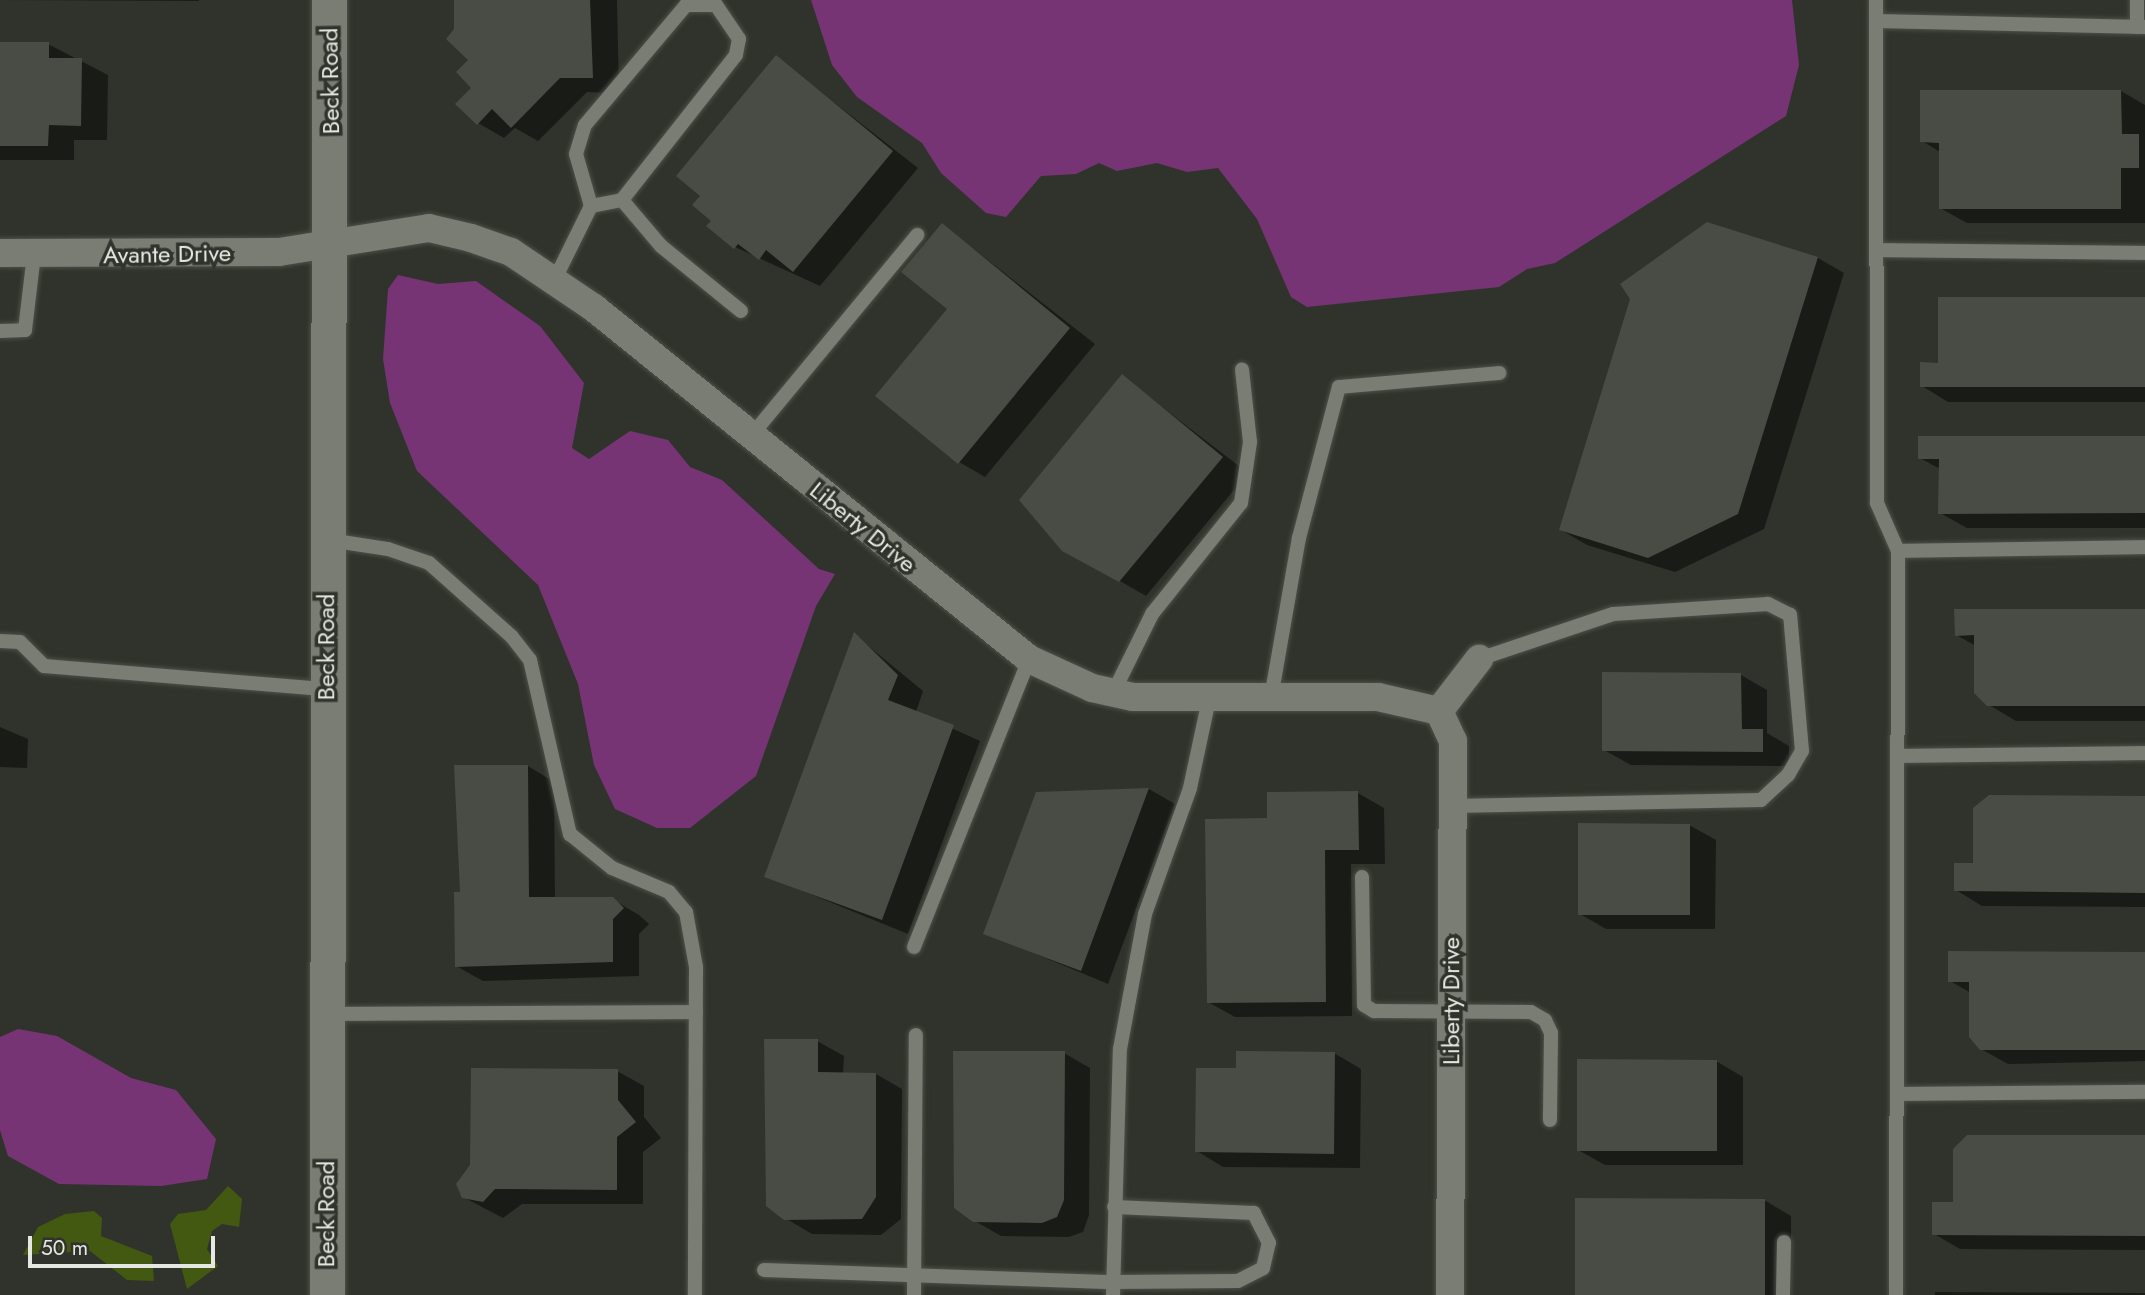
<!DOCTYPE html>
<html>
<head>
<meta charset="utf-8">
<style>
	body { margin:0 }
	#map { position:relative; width:2145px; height:1295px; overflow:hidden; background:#30332b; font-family:Jost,sans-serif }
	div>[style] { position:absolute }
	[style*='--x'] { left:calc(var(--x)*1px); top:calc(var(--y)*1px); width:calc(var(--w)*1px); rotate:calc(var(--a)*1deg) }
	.green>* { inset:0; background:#435810 }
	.water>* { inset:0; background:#763475 }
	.shadow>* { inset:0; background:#0007 }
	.building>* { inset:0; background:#494c44 }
	.roads { filter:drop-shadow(0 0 2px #4d5049) drop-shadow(0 0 2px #4d5049) }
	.service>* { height:14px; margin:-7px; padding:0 7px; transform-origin:7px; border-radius:7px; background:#7a7d74 }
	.minor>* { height:28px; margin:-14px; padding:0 14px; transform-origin:14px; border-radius:14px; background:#7a7d74 }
	.tertiary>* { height:35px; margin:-17.5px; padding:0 17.5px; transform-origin:17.5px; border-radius:17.5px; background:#7a7d74 }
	span { translate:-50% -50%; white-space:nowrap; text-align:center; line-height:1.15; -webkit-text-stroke:7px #30332b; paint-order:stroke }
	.street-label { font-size:24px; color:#e5e7e2 }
	.scale { position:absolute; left:28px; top:1236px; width:187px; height:32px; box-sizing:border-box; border:4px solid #e5e7e2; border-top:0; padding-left:9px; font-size:21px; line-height:24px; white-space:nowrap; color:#e5e7e2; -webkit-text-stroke:5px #30332b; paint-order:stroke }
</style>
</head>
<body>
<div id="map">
	<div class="green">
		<div style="clip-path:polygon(228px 1186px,242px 1199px,239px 1227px,222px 1224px,212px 1231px,207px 1249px,218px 1266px,187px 1289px,170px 1224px,178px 1214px,206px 1210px)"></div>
		<div style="clip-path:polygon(94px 1211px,102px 1218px,101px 1236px,152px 1256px,154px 1281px,127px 1280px,90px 1251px,23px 1255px,38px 1227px,65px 1214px)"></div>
	</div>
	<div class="water">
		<div style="clip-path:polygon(811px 0,1792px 0,1799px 65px,1786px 116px,1555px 263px,1527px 269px,1499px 287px,1307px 307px,1291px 297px,1257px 219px,1218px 168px,1187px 172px,1157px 163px,1117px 171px,1099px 163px,1076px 174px,1041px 176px,1006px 217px,986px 213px,941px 173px,922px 143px,857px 97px,832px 65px)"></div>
		<div style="clip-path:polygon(398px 275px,438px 284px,476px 281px,540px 326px,584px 383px,572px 448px,589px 459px,630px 431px,668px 440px,690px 467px,722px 480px,819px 569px,835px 574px,816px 606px,756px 776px,690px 828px,657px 828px,615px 809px,594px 765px,578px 684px,538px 585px,417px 471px,390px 403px,383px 359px,388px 289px)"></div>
		<div style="clip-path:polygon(18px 1029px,57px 1036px,131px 1078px,176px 1090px,216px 1139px,207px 1179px,161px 1186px,59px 1184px,8px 1156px,0 1130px,0 1037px)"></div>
	</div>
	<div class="shadow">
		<div style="clip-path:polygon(0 0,199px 0,199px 1px)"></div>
		<div style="clip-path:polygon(456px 0,617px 0,619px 93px,587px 92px,538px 141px,515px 128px,504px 138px,478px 123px,470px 60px,456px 30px)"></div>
		<div style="clip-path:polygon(0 43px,48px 44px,108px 75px,107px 140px,74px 140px,74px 160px,0 160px)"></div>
		<div style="clip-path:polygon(776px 57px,918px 168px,820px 286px,735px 247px,702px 196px)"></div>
		<div style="clip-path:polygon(2121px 91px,2145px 105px,2145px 223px,1967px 223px,1940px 208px,1940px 152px,1922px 141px)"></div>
		<div style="clip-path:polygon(943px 225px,1095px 344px,985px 477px,959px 462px)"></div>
		<div style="clip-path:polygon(1818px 258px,1844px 273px,1764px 529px,1675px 572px,1587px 545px,1561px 530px)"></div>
		<div style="clip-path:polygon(2145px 298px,2145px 402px,1948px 402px,1922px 386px,1940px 364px)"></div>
		<div style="clip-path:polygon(1123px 377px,1248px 473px,1146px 596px,1120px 581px)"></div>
		<div style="clip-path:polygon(2145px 438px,2145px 528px,1967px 528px,1940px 513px,1940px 469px,1920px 458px)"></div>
		<div style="clip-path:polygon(2145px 611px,2145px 721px,2016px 721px,1989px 705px,1976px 646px,1956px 635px)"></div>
		<div style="clip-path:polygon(855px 635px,923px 691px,916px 712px,980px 741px,908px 934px,766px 876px)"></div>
		<div style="clip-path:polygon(1741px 675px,1767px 690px,1767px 733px,1789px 746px,1789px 766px,1631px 765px,1604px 750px)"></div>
		<div style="clip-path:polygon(0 727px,28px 739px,27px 768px,0 767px)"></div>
		<div style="clip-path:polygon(528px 766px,554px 782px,555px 899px,612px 899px,639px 915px,649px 924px,639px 934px,639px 976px,483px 981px,456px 966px,462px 894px)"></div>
		<div style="clip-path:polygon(1149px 789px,1175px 804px,1108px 984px,985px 933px,1037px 793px)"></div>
		<div style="clip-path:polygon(1358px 793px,1384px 808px,1385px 864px,1351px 864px,1352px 1016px,1235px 1017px,1208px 1002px,1269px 820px)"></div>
		<div style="clip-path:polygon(2145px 797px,2145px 907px,1982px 906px,1956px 890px,1975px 865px)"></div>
		<div style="clip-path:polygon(1689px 825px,1716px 840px,1715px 929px,1606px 929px,1580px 914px)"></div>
		<div style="clip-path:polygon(2145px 954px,2145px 1061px,2008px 1064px,1981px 1049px,1971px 993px,1950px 981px)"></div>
		<div style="clip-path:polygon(817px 1041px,844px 1056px,843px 1074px,876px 1074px,902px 1089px,901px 1219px,881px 1235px,812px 1234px,785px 1218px)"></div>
		<div style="clip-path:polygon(1064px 1053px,1090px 1068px,1089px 1215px,1083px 1232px,1069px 1237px,1001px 1236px,973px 1220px)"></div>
		<div style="clip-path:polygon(1334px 1053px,1361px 1069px,1360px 1168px,1223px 1167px,1197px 1151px,1238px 1069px)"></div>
		<div style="clip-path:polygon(1716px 1061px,1743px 1077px,1743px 1165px,1605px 1165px,1578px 1150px)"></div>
		<div style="clip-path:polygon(617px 1071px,644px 1086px,644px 1117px,661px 1138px,643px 1152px,643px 1204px,522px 1204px,503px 1218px,463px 1197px)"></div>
		<div style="clip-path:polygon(2145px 1141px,2145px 1250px,1960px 1249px,1934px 1234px,1955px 1204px)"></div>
		<div style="clip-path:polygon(1764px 1200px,1791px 1216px,1791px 1295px,1577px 1295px)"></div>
		<div style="clip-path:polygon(1935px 1292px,2145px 1293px,2145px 1295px,1935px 1295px)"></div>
	</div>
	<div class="building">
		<div style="clip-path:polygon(454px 0,590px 0,593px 78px,560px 78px,511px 128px,492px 109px,477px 125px,455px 104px,471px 88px,456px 72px,468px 60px,446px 39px,454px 29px)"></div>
		<div style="clip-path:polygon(0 42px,49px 42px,49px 58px,82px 58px,81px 126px,49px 125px,48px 146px,0 146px)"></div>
		<div style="clip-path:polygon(776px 55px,893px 151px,793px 272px,766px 250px,759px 260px,738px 244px,734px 249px,706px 226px,711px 221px,692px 205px,700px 196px,676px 176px)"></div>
		<div style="clip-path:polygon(1920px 90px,2121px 90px,2122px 134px,2139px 134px,2139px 168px,2121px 168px,2121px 209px,1939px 209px,1939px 143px,1920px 142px)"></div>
		<div style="clip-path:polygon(1707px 222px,1818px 257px,1738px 514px,1648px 558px,1559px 530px,1630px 299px,1620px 284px)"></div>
		<div style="clip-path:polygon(942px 223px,1070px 328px,958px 464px,875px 396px,947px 309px,901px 272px)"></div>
		<div style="clip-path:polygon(1938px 297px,2145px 297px,2145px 387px,1920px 387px,1920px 362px,1938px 363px)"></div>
		<div style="clip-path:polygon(1122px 374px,1223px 457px,1119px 582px,1062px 551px,1019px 500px)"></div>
		<div style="clip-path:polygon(1918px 436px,2145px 436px,2145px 513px,1938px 514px,1939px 459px,1918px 459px)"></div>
		<div style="clip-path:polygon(1954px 609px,2145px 609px,2145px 706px,1987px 706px,1974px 693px,1974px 635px,1955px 636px)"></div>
		<div style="clip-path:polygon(854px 632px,898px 675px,888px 700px,954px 725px,882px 920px,764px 877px)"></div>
		<div style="clip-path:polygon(1602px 672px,1741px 673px,1742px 729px,1763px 729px,1763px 752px,1602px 751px)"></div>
		<div style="clip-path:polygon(454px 765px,528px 765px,529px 897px,613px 897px,624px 908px,613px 919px,613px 962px,455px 967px,454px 892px,460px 892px)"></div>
		<div style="clip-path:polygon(1149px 788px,1081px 971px,983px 934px,1036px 792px)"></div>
		<div style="clip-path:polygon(1358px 791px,1359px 850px,1325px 850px,1326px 1002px,1207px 1003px,1205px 819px,1267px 818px,1267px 792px)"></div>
		<div style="clip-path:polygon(1989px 795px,2145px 796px,2145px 893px,1954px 891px,1954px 863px,1973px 863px,1973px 808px)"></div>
		<div style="clip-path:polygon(1578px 823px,1690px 824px,1690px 915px,1578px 915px)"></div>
		<div style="clip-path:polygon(1948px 951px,2145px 952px,2145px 1050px,1980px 1050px,1969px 1037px,1969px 982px,1948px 982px)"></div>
		<div style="clip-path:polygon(764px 1039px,818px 1039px,818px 1072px,876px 1073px,876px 1197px,862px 1219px,784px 1220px,766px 1206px)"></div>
		<div style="clip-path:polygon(953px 1051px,1065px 1051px,1064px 1200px,1057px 1217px,1042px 1223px,973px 1222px,954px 1208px)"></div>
		<div style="clip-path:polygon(1236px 1051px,1335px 1052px,1334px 1154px,1195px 1152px,1196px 1068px,1236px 1068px)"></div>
		<div style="clip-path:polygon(1577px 1059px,1717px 1060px,1717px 1151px,1577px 1151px)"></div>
		<div style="clip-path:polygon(471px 1068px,618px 1069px,618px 1100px,636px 1122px,617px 1137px,617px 1190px,495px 1189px,483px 1202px,462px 1198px,456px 1184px,470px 1165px)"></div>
		<div style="clip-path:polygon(1967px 1135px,2145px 1135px,2145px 1236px,1932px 1235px,1932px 1202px,1953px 1202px,1953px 1149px)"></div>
		<div style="clip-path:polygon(1575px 1198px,1765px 1199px,1765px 1295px,1575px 1295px)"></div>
	</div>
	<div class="roads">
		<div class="service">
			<div style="--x:1876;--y:0;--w:503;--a:89.89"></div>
			<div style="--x:1877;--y:503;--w:52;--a:66.4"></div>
			<div style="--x:1898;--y:551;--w:744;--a:90.15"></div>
			<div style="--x:2137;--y:0;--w:27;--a:90"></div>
			<div style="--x:1876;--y:21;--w:269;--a:1.3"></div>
			<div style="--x:622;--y:200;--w:60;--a:49.7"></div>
			<div style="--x:661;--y:246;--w:103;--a:39.1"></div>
			<div style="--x:1877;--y:250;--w:268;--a:0.6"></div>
			<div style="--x:554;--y:281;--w:84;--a:-63.7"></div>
			<div style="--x:591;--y:206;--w:54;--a:-106.1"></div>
			<div style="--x:576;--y:154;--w:30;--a:-73"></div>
			<div style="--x:585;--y:125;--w:157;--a:-49.9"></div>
			<div style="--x:686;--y:5;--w:30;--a:0"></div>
			<div style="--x:716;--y:5;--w:41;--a:55.9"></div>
			<div style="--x:739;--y:39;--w:16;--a:101"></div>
			<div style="--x:736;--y:55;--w:184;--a:128.2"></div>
			<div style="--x:622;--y:200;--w:32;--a:169"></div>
			<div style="--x:0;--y:331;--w:25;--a:-2"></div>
			<div style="--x:25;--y:330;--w:77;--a:-83.2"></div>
			<div style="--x:751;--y:436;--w:261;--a:-50.4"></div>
			<div style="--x:329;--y:540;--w:60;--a:8.7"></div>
			<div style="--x:388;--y:549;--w:43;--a:18.9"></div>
			<div style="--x:429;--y:563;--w:111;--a:41.7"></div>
			<div style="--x:512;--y:637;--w:29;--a:52"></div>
			<div style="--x:530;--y:660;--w:179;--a:77.1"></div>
			<div style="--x:570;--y:834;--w:54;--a:39"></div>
			<div style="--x:612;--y:868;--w:62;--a:22.8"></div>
			<div style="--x:669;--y:892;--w:26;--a:50"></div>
			<div style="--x:686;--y:912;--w:56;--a:79.7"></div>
			<div style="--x:696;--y:967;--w:328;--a:90.2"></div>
			<div style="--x:1898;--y:551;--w:247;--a:-0.9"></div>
			<div style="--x:0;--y:641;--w:20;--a:3"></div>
			<div style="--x:20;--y:642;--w:34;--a:45"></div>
			<div style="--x:44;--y:666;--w:283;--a:4.7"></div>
			<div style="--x:1113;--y:693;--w:88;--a:-63.7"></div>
			<div style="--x:1152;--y:614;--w:142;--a:-51.3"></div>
			<div style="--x:1241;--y:503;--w:62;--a:-81.6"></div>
			<div style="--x:1250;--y:442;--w:73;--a:-96.3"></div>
			<div style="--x:1271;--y:698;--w:162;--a:-80.1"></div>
			<div style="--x:1299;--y:538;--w:156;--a:-75.2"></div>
			<div style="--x:1339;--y:387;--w:161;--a:-5"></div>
			<div style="--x:1899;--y:756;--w:246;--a:-0.7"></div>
			<div style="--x:1452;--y:806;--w:309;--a:-1.1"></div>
			<div style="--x:1761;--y:800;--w:37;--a:-43"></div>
			<div style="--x:1788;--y:775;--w:28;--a:-60"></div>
			<div style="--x:1802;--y:751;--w:137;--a:-95"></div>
			<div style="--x:1790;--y:615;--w:25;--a:-153"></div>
			<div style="--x:1768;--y:604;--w:155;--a:176.3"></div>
			<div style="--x:1613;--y:614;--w:141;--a:161.4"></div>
			<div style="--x:1362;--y:877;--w:128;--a:89.1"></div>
			<div style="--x:1364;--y:1005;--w:12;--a:31"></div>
			<div style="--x:1374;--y:1011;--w:157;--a:0.4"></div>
			<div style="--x:1531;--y:1012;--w:16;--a:30"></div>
			<div style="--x:1545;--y:1020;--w:14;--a:65"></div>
			<div style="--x:1551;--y:1033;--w:87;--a:90.7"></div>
			<div style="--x:914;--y:947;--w:310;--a:-68.2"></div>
			<div style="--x:326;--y:1014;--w:370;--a:-0.3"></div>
			<div style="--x:1900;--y:1094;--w:245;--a:-0.5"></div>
			<div style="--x:764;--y:1270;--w:349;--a:2"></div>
			<div style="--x:1113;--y:1282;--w:125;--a:-0.5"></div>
			<div style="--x:1238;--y:1281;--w:28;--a:-27"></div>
			<div style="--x:1263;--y:1268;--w:26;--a:-77"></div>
			<div style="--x:1269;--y:1243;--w:34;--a:-117"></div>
			<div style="--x:1254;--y:1213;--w:140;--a:-177.5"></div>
			<div style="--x:914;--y:1295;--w:260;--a:-89.6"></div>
			<div style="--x:1113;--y:1295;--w:246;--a:-88.4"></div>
			<div style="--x:1120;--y:1049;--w:137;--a:-79.5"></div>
			<div style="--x:1145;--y:914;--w:134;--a:-70.3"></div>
			<div style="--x:1190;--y:788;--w:91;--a:-77.9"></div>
			<div style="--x:1783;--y:1295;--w:53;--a:-88.9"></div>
		</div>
		<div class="minor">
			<div style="--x:0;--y:253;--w:279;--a:-0.2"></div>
			<div style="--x:279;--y:252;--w:152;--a:-9.1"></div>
			<div style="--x:429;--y:228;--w:43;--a:13.4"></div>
			<div style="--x:471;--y:238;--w:42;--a:19.3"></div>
			<div style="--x:511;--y:252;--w:100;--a:34"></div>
			<div style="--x:594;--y:308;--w:559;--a:38.9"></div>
			<div style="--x:1029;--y:659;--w:69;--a:24.7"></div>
			<div style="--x:1092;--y:688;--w:42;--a:12.4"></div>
			<div style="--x:1133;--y:697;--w:245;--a:0"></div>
			<div style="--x:1378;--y:697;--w:63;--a:12.9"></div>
			<div style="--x:1439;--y:711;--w:33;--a:65"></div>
			<div style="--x:1453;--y:741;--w:554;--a:90.31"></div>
			<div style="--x:1439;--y:711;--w:66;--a:-52.4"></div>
		</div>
		<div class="tertiary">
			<div style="--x:327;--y:1295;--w:1295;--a:-89.91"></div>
		</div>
	</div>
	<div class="street-label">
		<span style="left:330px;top:81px;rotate:-91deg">Beck Road</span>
		<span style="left:167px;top:254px;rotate:-1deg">Avante Drive</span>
		<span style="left:863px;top:527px;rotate:39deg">Liberty Drive</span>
		<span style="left:326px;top:647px;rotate:-90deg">Beck Road</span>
		<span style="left:1451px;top:1001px;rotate:-90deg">Liberty Drive</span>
		<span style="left:326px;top:1214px;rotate:-90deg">Beck Road</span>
	</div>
	<div class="scale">50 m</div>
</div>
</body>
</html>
